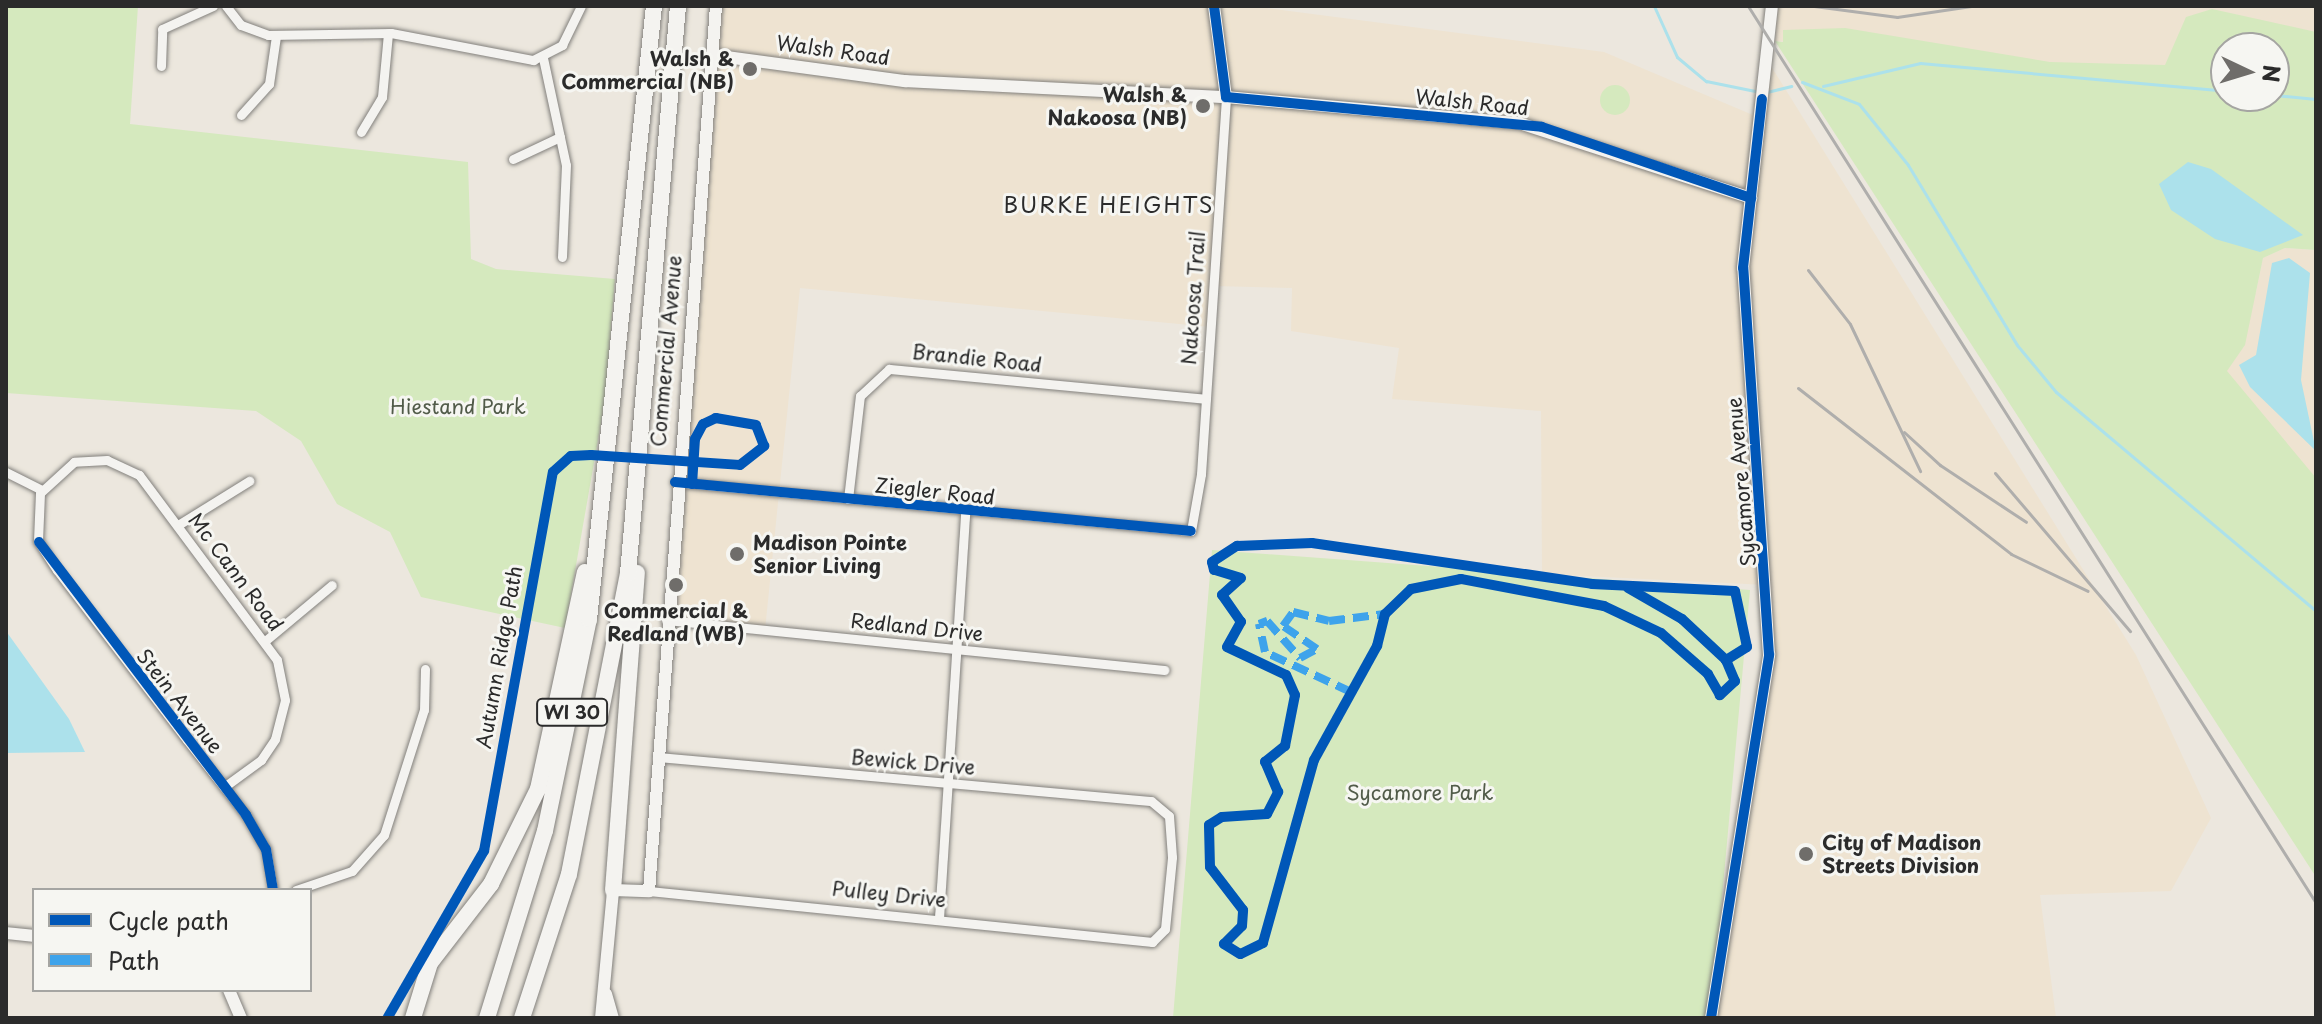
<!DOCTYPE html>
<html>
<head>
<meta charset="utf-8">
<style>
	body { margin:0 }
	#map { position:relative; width:2322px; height:1024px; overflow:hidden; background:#ece7de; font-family:"Playpen Sans",sans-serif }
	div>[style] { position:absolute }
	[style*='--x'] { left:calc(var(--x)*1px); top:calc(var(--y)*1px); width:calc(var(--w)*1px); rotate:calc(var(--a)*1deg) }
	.built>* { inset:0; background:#eee3d1 }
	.green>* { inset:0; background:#d5e9be }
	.round { border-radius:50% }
	.water>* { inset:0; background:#ace1eb }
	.stream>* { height:3px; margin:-1.5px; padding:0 1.5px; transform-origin:1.5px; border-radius:1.5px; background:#ace1eb }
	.roads { filter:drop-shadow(0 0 2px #82807c) drop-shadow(0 0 2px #82807c) }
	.street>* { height:9px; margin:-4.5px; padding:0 4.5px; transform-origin:4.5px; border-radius:4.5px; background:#f4f3f0 }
	.secondary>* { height:12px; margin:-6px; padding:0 6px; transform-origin:6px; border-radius:6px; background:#f4f3f0 }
	.highway>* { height:16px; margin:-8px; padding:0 8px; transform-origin:8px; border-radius:8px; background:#f4f3f0 }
	.rail>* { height:3px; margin:-1.5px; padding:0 1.5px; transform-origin:1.5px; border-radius:1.5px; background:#afaeac }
	.quiet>* { height:8px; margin-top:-4px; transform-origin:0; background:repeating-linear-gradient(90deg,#3ea3eb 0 16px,transparent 0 24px) }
	.cycleway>* { height:10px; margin:-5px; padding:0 5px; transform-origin:5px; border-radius:5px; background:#0057b8 }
	.dots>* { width:22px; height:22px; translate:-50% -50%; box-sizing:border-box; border:4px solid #f6f6f2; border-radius:50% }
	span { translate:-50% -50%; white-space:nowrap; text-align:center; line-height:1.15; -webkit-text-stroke:6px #f6f6f2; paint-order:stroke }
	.shield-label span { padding:2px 6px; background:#f6f6f2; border:2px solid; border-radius:6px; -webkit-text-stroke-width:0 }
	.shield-label { font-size:18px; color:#2b2b2b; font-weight:700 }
	.street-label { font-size:20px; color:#2b2b2b }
	.poi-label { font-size:20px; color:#2b2b2b; font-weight:700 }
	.right { translate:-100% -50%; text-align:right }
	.left { translate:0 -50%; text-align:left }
	.park-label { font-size:20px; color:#515b49 }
	.neighbourhood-label { font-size:22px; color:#2b2b2b; letter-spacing:2px }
	.frame { position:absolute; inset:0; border:8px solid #2b2b2b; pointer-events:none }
	.legend { position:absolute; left:32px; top:888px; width:280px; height:104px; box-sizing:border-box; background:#f6f6f2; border:2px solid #a5a5a2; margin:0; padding:10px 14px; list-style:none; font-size:24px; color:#2b2b2b }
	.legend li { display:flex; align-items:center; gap:16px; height:40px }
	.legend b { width:40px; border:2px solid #a5a5a2 }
	.north { position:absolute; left:2210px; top:32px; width:80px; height:80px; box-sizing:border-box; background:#f6f6f2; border:2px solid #a5a5a2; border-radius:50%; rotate:94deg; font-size:22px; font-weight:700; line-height:32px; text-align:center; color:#2b2b2b }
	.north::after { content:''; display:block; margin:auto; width:28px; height:36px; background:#6f6d6a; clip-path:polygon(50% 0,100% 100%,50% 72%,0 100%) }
</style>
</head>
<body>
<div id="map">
	<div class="built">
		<div style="clip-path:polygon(716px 6px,1251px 6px,1604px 52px,1760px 118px,1766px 58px,2136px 655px,2211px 818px,2171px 891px,2040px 895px,2056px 1018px,1711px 1018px,1768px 655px,1767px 585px,1542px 574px,1541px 411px,1392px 399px,1399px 348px,1291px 331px,1292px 288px,1214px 286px,1211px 327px,800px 288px,765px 630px,666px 620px)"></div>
		<div style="clip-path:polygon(1777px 6px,2316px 6px,2316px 90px,2274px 48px,2226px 48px,2226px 82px,1775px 41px)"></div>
		<div style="clip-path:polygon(2285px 248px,2316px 250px,2316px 506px,2184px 362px,2256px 292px,2263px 258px)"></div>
	</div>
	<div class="green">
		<div style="clip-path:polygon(6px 6px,138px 6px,130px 124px,468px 162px,471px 259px,496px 269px,615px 279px,605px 400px,565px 628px,421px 597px,390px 532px,337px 504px,301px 441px,256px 411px,6px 393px)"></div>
		<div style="clip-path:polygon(evenodd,2212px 9px,2316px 32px,2316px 250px,2285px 248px,2263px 258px,2245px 345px,2227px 371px,2316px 478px,2316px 877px,1775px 41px,1783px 42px,1783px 30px,1845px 28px,2050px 62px,2165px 65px,2186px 17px,2212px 9px,2226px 48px,2274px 48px,2274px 96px,2226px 96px,2226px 48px)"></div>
		<div class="round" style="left:1600px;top:85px;width:30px;height:30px"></div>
		<div style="clip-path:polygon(1212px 550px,1750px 590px,1711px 1018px,1173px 1018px)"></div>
	</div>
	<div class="water">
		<div style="clip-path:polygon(2188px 162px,2211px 169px,2303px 235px,2260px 252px,2215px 239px,2171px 210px,2159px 184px)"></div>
		<div style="clip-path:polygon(2289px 258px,2310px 273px,2301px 380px,2316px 451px,2250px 387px,2239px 365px,2256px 355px,2272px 263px)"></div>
		<div style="clip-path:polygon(6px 631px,69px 719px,85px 752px,6px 753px)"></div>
	</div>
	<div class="stream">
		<div style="--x:1654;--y:6;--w:56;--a:65.7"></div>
		<div style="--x:1677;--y:57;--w:38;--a:40"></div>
		<div style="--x:1706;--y:81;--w:55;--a:11.5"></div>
		<div style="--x:1802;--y:82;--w:61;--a:21.1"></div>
		<div style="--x:1859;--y:104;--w:78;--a:51.2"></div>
		<div style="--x:1908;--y:165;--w:210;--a:58.8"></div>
		<div style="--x:2017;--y:345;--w:61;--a:50.3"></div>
		<div style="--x:2056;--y:392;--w:340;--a:40.1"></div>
		<div style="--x:1823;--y:86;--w:100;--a:-13.3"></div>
		<div style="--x:1920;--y:63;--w:307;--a:5.2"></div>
		<div style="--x:1767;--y:92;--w:25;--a:-14"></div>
		<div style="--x:2274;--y:95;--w:42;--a:5.4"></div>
	</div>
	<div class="roads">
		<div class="street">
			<div style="--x:226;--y:6;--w:24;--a:52"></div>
			<div style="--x:241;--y:25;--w:29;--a:20"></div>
			<div style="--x:268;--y:35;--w:123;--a:-0.9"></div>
			<div style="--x:391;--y:33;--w:145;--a:10.8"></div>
			<div style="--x:533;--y:60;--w:33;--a:-27"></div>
			<div style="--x:562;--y:45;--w:43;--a:-64"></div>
			<div style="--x:543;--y:58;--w:109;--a:77.9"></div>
			<div style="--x:566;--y:165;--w:92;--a:92.5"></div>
			<div style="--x:161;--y:66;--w:37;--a:-88"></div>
			<div style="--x:162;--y:29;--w:56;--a:-24.3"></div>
			<div style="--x:241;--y:115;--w:42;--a:-47.9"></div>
			<div style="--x:269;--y:84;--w:49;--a:-81.7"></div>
			<div style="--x:361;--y:132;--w:41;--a:-59"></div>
			<div style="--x:382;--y:97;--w:64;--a:-84.6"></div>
			<div style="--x:513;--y:159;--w:52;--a:-25.1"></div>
			<div style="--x:6;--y:472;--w:40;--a:26.6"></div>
			<div style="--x:675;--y:482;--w:518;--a:5.42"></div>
			<div style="--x:1191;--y:531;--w:58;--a:-80"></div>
			<div style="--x:1201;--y:474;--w:378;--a:-86.2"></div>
			<div style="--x:848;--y:499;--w:104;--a:-83.4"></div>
			<div style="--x:860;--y:396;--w:40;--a:-43"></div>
			<div style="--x:889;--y:369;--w:318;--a:5.4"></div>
			<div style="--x:178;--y:525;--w:84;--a:-31.8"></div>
			<div style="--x:666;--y:620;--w:501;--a:5.73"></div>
			<div style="--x:265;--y:641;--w:87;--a:-39.9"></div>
			<div style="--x:224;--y:787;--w:46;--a:-36.1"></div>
			<div style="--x:261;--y:760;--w:25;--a:-56"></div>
			<div style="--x:275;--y:739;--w:40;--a:-75.6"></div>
			<div style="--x:285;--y:700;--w:41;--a:-101.3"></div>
			<div style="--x:277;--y:660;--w:231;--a:-126.7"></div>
			<div style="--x:139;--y:475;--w:35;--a:-155"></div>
			<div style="--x:107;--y:460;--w:33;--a:177"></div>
			<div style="--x:74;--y:462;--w:46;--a:137.6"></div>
			<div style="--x:40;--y:493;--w:48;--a:92.4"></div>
			<div style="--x:38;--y:541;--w:35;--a:57"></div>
			<div style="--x:57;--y:570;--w:214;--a:52.6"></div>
			<div style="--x:187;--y:740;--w:60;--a:51.8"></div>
			<div style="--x:224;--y:787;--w:36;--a:52"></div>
			<div style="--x:246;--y:815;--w:39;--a:60"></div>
			<div style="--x:266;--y:849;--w:42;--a:80.3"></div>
			<div style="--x:296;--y:890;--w:59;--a:-18.7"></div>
			<div style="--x:352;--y:871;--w:48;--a:-48.4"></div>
			<div style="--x:384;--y:835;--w:131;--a:-72.3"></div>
			<div style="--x:424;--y:710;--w:41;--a:-88.6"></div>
			<div style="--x:649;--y:891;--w:506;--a:5.79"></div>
			<div style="--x:1152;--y:942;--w:18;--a:-45"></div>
			<div style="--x:1165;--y:929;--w:72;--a:-84.4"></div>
			<div style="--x:1172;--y:857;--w:41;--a:-94.2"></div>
			<div style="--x:1169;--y:816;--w:23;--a:-140"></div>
			<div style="--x:1151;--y:801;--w:496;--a:-174.9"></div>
			<div style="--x:939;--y:918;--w:408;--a:-86.3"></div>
		</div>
		<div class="secondary">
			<div style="--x:1214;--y:6;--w:92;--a:82.5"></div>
			<div style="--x:712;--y:55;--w:195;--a:7.7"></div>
			<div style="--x:905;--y:81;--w:321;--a:2.9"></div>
			<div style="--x:1226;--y:97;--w:294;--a:5.1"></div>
			<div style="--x:1519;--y:123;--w:244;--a:17.9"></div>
			<div style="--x:6;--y:933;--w:28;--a:6"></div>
			<div style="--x:229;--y:990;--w:30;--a:67"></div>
			<div style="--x:606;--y:994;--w:25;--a:74"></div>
			<div style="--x:601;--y:1018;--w:129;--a:-84.6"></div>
			<div style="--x:613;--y:890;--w:36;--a:2"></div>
			<div style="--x:649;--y:891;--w:888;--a:-85.67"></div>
			<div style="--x:1711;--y:1018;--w:368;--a:-80.9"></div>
			<div style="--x:1769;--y:655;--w:388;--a:-93.8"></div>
			<div style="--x:1743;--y:268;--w:264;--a:-83.7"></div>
		</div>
		<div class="highway">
			<div style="--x:613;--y:890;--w:318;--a:-85.7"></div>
			<div style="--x:413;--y:1018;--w:58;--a:-72.8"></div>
			<div style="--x:430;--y:963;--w:100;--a:-52.3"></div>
			<div style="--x:491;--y:884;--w:106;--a:-63.7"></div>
			<div style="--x:538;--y:789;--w:222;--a:-77.8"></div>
			<div style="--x:487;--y:1018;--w:196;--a:-72.8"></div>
			<div style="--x:545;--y:831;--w:217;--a:-78.3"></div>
			<div style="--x:589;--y:619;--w:616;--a:-83.95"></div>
			<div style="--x:522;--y:1018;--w:151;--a:-71.9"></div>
			<div style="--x:569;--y:874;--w:307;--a:-78.9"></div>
			<div style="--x:628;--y:573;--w:569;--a:-84.96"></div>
		</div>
	</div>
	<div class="rail">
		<div style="--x:1748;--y:6;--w:1062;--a:57.66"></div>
		<div style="--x:1814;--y:6;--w:84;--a:7.5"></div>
		<div style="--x:1897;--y:17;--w:75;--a:-8.5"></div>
		<div style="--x:1808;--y:270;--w:68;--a:52.1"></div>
		<div style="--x:1850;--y:324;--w:163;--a:64.5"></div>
		<div style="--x:1798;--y:388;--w:270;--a:37.9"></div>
		<div style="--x:2011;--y:554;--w:85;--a:25.7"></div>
		<div style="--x:1904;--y:432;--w:49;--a:42.5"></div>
		<div style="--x:1940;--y:465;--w:103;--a:33.5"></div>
		<div style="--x:1995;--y:473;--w:208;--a:49.5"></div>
	</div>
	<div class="quiet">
		<div style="--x:1351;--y:692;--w:95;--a:-155.1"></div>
		<div style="--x:1265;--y:652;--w:29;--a:-102"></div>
		<div style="--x:1259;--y:624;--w:9;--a:-21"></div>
		<div style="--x:1267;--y:621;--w:50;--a:48.3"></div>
		<div style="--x:1300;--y:658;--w:19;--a:-28"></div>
		<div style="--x:1317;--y:649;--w:41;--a:-145.9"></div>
		<div style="--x:1283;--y:626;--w:17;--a:-54"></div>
		<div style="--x:1293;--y:612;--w:37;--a:14"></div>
		<div style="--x:1329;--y:621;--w:56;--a:-7.1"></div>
	</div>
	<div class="cycleway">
		<div style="--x:1214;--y:6;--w:92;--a:82.5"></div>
		<div style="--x:1226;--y:97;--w:317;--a:5.4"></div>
		<div style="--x:1542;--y:127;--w:221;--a:18.8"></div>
		<div style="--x:675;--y:482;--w:518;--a:5.42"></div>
		<div style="--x:39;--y:542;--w:343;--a:52.8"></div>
		<div style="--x:246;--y:815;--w:39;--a:60"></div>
		<div style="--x:266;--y:849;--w:42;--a:80.3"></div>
		<div style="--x:1312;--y:543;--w:283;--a:8.3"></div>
		<div style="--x:1592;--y:584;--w:143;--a:2.8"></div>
		<div style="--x:1735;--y:591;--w:57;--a:77.9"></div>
		<div style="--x:1747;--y:647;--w:25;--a:148"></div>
		<div style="--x:1726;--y:660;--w:23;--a:67"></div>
		<div style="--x:1735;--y:681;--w:21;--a:137"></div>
		<div style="--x:1720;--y:695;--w:24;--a:-120"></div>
		<div style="--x:1708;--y:674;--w:62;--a:-138.9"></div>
		<div style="--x:1661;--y:633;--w:63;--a:-154.7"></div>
		<div style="--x:1604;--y:606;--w:146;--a:-169.3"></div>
		<div style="--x:1461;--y:579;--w:51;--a:168.7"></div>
		<div style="--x:1411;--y:589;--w:36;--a:136"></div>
		<div style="--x:1385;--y:614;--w:33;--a:104"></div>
		<div style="--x:1377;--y:646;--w:130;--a:118.9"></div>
		<div style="--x:1314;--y:760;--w:190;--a:105.6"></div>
		<div style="--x:1263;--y:943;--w:25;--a:154"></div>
		<div style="--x:1240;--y:954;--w:19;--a:-148"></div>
		<div style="--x:1224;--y:944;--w:25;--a:-45"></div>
		<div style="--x:1242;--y:926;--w:16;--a:-86"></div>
		<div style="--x:1243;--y:910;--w:54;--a:-127.5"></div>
		<div style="--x:1210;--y:867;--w:42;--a:-91.4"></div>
		<div style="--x:1209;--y:825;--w:15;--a:-32"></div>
		<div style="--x:1222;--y:817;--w:45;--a:-3.8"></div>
		<div style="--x:1267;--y:814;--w:25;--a:-63"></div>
		<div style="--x:1278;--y:792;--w:33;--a:-113"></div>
		<div style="--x:1265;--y:762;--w:26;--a:-39"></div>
		<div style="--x:1285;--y:746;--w:52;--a:-78.9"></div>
		<div style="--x:1295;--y:695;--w:22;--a:-114"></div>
		<div style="--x:1286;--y:675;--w:65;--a:-154.6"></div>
		<div style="--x:1227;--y:647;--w:29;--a:-61"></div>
		<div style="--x:1241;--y:622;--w:33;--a:-125"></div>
		<div style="--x:1222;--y:595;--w:25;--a:-42"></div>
		<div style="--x:1241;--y:578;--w:28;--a:-163"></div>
		<div style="--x:1214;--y:570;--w:8;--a:-104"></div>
		<div style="--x:1212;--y:562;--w:30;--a:-33"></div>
		<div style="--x:1237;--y:546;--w:75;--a:-2.3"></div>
		<div style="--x:1628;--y:588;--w:62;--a:29.9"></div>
		<div style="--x:1682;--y:619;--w:60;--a:43"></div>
		<div style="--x:388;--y:1017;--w:192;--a:-60"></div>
		<div style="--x:484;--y:851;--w:385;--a:-79.7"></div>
		<div style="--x:553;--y:472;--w:24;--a:-42"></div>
		<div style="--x:571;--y:456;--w:20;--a:-3"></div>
		<div style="--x:591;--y:455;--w:149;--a:3.8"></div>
		<div style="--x:740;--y:465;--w:31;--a:-38"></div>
		<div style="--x:764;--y:446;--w:22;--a:-111"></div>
		<div style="--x:756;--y:425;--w:41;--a:-170.1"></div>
		<div style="--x:716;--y:418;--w:14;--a:155"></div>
		<div style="--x:703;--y:424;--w:17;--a:118"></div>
		<div style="--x:695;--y:439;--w:45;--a:93.8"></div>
		<div style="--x:1711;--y:1018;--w:368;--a:-80.9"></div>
		<div style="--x:1769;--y:655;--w:388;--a:-93.8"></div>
		<div style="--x:1743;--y:268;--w:170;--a:-83.6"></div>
	</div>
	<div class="dots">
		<div style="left:750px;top:69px;background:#6f6d6a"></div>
		<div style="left:1203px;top:106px;background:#6f6d6a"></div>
		<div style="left:737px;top:554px;background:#6f6d6a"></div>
		<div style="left:676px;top:585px;background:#6f6d6a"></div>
		<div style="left:1806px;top:854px;background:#6f6d6a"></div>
	</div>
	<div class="shield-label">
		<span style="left:572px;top:712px">WI 30</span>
	</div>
	<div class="street-label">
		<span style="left:833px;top:50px;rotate:8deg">Walsh Road</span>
		<span style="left:1472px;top:102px;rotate:6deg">Walsh Road</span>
		<span style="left:1193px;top:298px;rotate:-86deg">Nakoosa Trail</span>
		<span style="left:666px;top:351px;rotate:-85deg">Commercial Avenue</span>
		<span style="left:977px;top:358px;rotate:6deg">Brandie Road</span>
		<span style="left:1741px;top:482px;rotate:-95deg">Sycamore Avenue</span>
		<span style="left:935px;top:491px;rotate:6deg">Ziegler Road</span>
		<span style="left:236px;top:572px;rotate:53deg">Mc Cann Road</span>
		<span style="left:917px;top:627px;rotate:6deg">Redland Drive</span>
		<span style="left:499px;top:657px;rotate:-80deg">Autumn Ridge Path</span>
		<span style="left:180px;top:701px;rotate:52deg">Stein Avenue</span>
		<span style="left:913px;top:762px;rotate:5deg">Bewick Drive</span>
		<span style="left:889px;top:894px;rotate:6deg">Pulley Drive</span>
	</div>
	<div class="poi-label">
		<span class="right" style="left:734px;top:70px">Walsh &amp;<br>Commercial (NB)</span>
		<span class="right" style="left:1187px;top:106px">Walsh &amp;<br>Nakoosa (NB)</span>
		<span class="left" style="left:753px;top:554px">Madison Pointe<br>Senior Living</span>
		<span style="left:676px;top:622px">Commercial &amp;<br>Redland (WB)</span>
		<span class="left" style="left:1822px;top:854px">City of Madison<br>Streets Division</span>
	</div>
	<div class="park-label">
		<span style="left:458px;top:406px">Hiestand Park</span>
		<span style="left:1420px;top:792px">Sycamore Park</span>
	</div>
	<div class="neighbourhood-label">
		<span style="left:1109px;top:204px">BURKE HEIGHTS</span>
	</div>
	<div class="frame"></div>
	<ul class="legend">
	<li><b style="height:10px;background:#0057b8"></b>Cycle path</li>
	<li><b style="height:10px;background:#3ea3eb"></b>Path</li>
	</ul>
	<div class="north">N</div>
</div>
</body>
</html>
